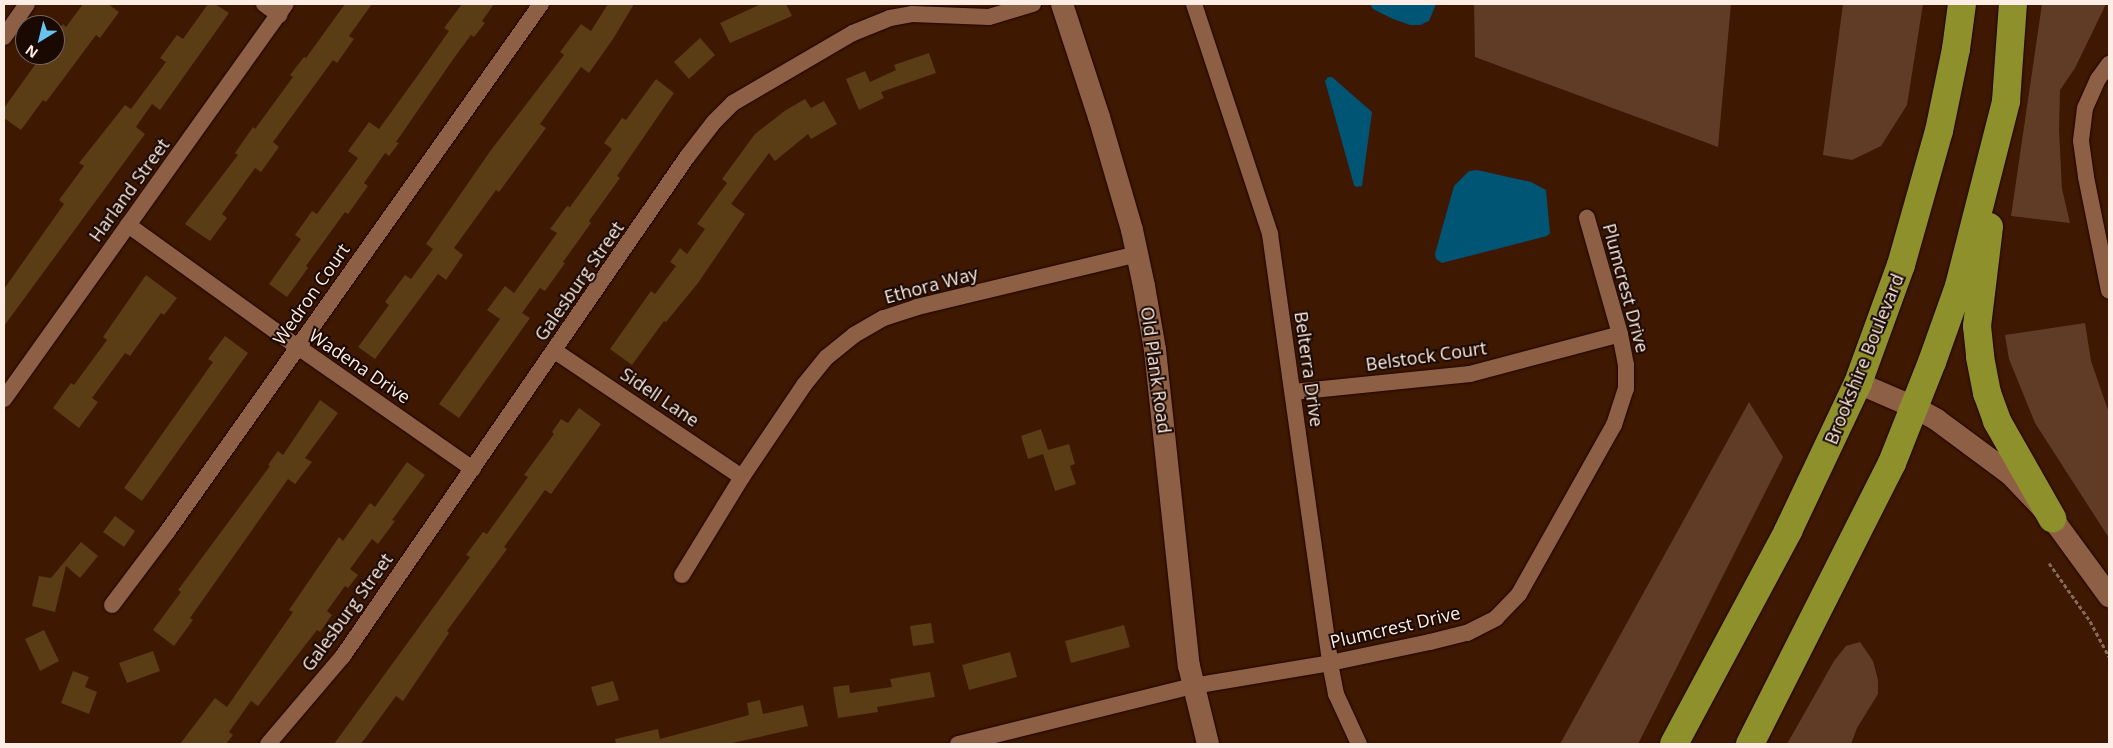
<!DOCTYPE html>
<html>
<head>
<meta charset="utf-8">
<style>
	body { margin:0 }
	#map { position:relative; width:2113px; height:748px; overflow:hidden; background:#3e1800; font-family:"Open Sans",sans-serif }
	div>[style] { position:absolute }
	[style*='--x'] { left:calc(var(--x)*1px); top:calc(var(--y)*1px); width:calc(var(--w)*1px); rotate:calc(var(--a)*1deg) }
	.green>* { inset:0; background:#603c27 }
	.water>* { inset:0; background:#015574 }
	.building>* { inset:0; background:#5a3c15 }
	.path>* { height:3px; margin-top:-1.5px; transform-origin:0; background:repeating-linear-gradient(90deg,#886a58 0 4px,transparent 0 6.5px) }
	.roads { filter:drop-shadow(0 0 1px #1f0400) drop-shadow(0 0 1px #1f0400) }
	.street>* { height:16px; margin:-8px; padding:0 8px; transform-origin:8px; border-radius:8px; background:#8d6046 }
	.secondary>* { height:22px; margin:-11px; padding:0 11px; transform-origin:11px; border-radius:11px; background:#8d6046 }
	.highway>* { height:28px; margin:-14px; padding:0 14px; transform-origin:14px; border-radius:14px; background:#8e912b }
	span { translate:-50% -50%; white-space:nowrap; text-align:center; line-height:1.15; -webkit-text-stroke:4px #190902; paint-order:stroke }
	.street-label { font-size:18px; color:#fdede4 }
	.frame { position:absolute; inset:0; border:5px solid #fdede4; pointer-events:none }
	.north { position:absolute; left:15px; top:15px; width:50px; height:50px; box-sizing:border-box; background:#190902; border:1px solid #74645c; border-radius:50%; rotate:216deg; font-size:14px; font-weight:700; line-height:20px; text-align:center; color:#fdede4 }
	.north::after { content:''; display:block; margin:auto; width:18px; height:22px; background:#67c4f0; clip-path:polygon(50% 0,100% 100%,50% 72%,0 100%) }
</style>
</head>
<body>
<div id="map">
	<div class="green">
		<div style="clip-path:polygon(1474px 4px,1731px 4px,1718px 147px,1475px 57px)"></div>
		<div style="clip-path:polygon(1843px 4px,1923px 4px,1907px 105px,1881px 146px,1852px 160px,1823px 155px)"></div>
		<div style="clip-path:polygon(2042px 4px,2106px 4px,2075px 68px,2060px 90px,2059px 130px,2062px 189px,2070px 223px,2011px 216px)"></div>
		<div style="clip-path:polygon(2085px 323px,2091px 361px,2109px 413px,2109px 538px,2035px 423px,2009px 359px,2005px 335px)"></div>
		<div style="clip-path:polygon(1749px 402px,1783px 457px,1638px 744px,1560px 744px)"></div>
		<div style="clip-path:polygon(1860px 642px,1873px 661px,1878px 680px,1878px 694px,1857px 728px,1851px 744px,1787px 744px,1834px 661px,1846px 646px)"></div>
	</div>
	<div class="water">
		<div style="clip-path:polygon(1370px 4px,1436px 4px,1429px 21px,1420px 25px,1410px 25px,1393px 19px,1373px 9px)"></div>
		<div style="clip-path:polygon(1328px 77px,1332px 77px,1372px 112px,1362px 186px,1356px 187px,1354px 185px,1325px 81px)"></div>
		<div style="clip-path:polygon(1477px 170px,1531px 182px,1546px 190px,1550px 233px,1547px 236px,1442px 263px,1436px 259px,1435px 254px,1454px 186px,1469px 171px)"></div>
	</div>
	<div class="building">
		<div style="clip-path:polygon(83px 4px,108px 4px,119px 12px,100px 38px,96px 35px,46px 102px,43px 100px,21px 130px,4px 118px,4px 108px,42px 55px,55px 55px,55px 35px,63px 24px,66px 27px)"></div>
		<div style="clip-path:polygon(208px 4px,215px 4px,229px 13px,160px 110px,152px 104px,136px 127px,145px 134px,4px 326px,4px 289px,64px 204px,59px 200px,84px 166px,79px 163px,125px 105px,131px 109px,166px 62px,160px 58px,177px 35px,183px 39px)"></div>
		<div style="clip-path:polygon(345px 4px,372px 4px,349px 36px,354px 39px,337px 63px,333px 60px,273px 142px,279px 147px,261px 172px,255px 168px,222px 214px,227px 218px,210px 241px,185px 224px,238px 155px,235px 153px,253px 127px,255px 129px,293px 77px,290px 75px,304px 57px,306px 58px)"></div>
		<div style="clip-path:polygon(462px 4px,494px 4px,482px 21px,485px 23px,474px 37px,471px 35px,454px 58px,396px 142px,399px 143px,389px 156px,385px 153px,364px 183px,368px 186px,348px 214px,345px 212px,306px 266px,308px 268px,287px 297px,269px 284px,301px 239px,295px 235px,312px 211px,317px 214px,358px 158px,348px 151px,369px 122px,379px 129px,418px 75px,449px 31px,444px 28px)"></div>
		<div style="clip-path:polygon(608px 4px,634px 4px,613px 39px,589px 73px,581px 67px,540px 124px,546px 128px,499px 192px,496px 190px,454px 248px,463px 255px,446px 280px,438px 274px,375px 359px,358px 347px,389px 305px,385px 302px,405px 275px,411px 279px,433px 249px,426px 244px,491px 150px,564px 55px,560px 52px,581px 24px,591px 31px)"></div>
		<div style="clip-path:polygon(761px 4px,786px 4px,792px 16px,730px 43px,720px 23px)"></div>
		<div style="clip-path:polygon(700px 38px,715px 55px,689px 79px,674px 62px)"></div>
		<div style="clip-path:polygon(929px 53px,936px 73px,881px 92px,884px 98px,859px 110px,846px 79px,865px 71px,870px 82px,896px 70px,894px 65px)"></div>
		<div style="clip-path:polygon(656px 79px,674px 93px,617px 176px,620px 178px,589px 221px,591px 223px,563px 262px,565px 263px,545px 291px,540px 288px,522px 313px,530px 318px,459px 418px,439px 404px,500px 319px,487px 310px,505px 286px,514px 293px,557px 233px,550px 229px,567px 206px,570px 207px,612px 149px,604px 143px,622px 118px,626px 120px)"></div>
		<div style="clip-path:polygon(805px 99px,811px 108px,824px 101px,837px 124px,811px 139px,808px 134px,775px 161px,769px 153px,731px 204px,745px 214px,698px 283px,666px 322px,664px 321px,632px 365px,610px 349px,651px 291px,655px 294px,676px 266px,670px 262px,680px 248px,687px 254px,705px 229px,697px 224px,727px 183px,722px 179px,755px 134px,786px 110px)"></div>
		<div style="clip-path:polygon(146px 275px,177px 298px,164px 315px,161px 313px,130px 356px,125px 353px,92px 398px,98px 402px,79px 428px,53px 408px,71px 383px,74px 385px,107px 340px,103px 337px)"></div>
		<div style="clip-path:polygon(225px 336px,248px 353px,142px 501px,124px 488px,213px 362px,208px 359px)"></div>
		<div style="clip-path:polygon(320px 400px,338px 413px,305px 458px,312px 462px,295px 484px,288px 479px,190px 618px,193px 620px,174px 646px,153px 630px,181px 592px,178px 590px,270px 466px,268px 465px,278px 451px,283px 455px)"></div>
		<div style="clip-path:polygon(579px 408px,601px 424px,551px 494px,545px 490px,504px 547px,507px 549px,447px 631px,449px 633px,403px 701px,396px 696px,361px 744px,334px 744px,470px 557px,466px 555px,483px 532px,487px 534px,528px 477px,524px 475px,554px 434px,552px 432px,561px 419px,568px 423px)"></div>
		<div style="clip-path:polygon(1041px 429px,1048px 450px,1069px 444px,1075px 464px,1070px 466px,1076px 484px,1055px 491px,1043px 454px,1028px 459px,1021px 436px)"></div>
		<div style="clip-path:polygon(407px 462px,425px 475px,392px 520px,395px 521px,378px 544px,372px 539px,350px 569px,358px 575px,348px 588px,345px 586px,327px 611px,332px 615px,320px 632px,317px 630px,258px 706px,251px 701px,229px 732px,233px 735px,226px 744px,180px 744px,215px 698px,227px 707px,293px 612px,289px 610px,339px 537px,343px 541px,370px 503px,375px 507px)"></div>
		<div style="clip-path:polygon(115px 516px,135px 531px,124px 547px,103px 532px)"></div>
		<div style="clip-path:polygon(81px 542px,98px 556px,80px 578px,66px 566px,55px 612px,32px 606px,39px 576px,51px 578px)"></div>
		<div style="clip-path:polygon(931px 623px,934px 643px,913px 646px,910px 626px)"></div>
		<div style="clip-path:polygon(1124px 625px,1130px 647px,1071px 663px,1065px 641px)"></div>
		<div style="clip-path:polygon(44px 630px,59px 661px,40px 671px,25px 639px)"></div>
		<div style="clip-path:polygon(153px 651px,160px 671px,127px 683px,119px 663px)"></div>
		<div style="clip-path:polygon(1010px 652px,1017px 677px,969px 690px,962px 665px)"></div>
		<div style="clip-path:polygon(73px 671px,89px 677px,85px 687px,97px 692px,89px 714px,61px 703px)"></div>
		<div style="clip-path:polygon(930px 672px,935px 697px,877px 707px,878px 712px,838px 718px,833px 687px,849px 685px,850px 693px,892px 687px,890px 679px)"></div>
		<div style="clip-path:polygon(613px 681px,619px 700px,597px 706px,591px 687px)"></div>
		<div style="clip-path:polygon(760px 700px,763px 714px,803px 705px,808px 726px,728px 744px,616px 744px,615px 739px,658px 729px,660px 739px,749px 715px,747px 703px)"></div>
	</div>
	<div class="path">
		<div style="--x:2049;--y:563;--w:71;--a:54.7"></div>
		<div style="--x:2090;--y:621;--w:40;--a:62"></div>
	</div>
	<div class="roads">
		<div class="street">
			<div style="--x:264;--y:4;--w:19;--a:36"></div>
			<div style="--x:1194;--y:4;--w:242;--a:71.7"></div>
			<div style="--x:1270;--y:234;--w:433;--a:82"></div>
			<div style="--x:1330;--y:663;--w:32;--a:79"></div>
			<div style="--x:1336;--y:694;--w:55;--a:65.3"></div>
			<div style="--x:4;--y:37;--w:40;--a:-55.1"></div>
			<div style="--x:2109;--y:64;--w:19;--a:126"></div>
			<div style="--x:2098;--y:79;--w:32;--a:114"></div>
			<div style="--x:2085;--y:108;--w:33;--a:97"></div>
			<div style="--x:2081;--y:141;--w:36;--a:82"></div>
			<div style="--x:2086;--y:177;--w:116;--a:78.6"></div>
			<div style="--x:128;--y:225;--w:209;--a:35.7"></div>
			<div style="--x:298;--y:347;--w:213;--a:34.9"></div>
			<div style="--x:555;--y:351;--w:225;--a:34"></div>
			<div style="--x:1293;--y:392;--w:178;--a:-5.8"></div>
			<div style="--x:1470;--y:374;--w:155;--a:-14.9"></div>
			<div style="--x:4;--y:399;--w:485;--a:-54.5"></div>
			<div style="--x:682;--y:575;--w:115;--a:-58.5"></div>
			<div style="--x:742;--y:477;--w:111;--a:-56"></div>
			<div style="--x:804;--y:385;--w:36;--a:-51"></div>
			<div style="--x:827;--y:357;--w:35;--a:-39"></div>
			<div style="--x:854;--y:335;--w:34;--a:-30"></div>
			<div style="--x:884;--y:318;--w:35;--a:-18"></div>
			<div style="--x:917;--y:307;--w:226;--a:-13.5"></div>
			<div style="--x:112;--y:605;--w:91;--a:-53"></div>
			<div style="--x:167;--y:532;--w:647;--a:-54.69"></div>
			<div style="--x:268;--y:744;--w:116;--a:-49.6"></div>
			<div style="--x:343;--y:656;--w:606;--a:-55.42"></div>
			<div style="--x:687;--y:157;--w:44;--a:-52.4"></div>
			<div style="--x:714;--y:122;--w:27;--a:-45"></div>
			<div style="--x:733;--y:103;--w:139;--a:-30.3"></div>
			<div style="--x:853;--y:33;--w:40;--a:-22"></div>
			<div style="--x:890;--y:18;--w:22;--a:-10"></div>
			<div style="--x:912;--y:14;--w:77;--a:2.2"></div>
			<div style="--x:989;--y:17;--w:46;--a:-16.5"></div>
			<div style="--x:958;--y:744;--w:242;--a:-13.9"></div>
			<div style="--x:1193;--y:686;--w:139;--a:-9.5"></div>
			<div style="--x:1330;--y:663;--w:102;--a:-11.9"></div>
			<div style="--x:1430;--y:642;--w:38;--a:-14"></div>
			<div style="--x:1467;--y:633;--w:33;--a:-27"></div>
			<div style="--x:1496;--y:618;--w:33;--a:-46"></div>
			<div style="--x:1519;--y:594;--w:194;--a:-60.7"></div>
			<div style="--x:1614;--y:425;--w:38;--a:-72"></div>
			<div style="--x:1626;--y:389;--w:24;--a:-90"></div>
			<div style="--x:1626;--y:365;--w:32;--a:-101"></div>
			<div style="--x:1620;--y:334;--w:121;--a:-105.9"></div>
		</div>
		<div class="secondary">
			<div style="--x:1062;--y:4;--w:119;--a:71.9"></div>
			<div style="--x:1099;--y:117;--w:118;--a:73.7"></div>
			<div style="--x:1132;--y:230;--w:57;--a:77.9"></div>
			<div style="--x:1144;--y:286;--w:65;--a:80.2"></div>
			<div style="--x:1155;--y:350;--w:318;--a:83.9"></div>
			<div style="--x:1189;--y:666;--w:80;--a:76.3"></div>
			<div style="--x:1858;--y:383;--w:61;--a:23.2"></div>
			<div style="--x:1914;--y:407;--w:26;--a:29"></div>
			<div style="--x:1937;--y:420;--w:91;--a:36.5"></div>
			<div style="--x:2010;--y:474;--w:61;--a:46.3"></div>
			<div style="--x:2052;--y:518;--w:97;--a:53.8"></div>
		</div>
		<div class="highway">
			<div style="--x:1989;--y:227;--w:100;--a:96.9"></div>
			<div style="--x:1977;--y:326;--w:31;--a:84"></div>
			<div style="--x:1980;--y:357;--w:37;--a:79"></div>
			<div style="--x:1987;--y:393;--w:30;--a:70"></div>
			<div style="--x:1997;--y:421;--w:112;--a:60.4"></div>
			<div style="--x:1674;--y:744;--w:242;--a:-61.8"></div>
			<div style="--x:1788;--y:531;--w:164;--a:-64.7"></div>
			<div style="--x:1858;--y:383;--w:126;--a:-70"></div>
			<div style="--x:1901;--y:265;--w:139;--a:-74.2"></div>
			<div style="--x:1939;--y:131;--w:84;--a:-78.3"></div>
			<div style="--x:1956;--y:49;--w:45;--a:-82.4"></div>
			<div style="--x:1750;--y:744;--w:315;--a:-63.2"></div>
			<div style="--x:1892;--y:463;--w:109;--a:-68.4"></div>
			<div style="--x:1932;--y:362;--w:81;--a:-70.4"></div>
			<div style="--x:1959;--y:286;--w:191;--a:-75.7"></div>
			<div style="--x:2006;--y:101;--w:97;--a:-85.9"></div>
		</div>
	</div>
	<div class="street-label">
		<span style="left:129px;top:190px;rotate:-54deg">Harland Street</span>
		<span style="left:579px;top:281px;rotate:-55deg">Galesburg Street</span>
		<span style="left:931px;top:285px;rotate:-15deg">Ethora Way</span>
		<span style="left:1626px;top:288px;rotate:75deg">Plumcrest Drive</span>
		<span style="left:311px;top:294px;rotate:-55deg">Wedron Court</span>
		<span style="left:1426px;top:356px;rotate:-8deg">Belstock Court</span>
		<span style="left:1864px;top:359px;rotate:-68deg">Brookshire Boulevard</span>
		<span style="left:360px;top:366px;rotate:34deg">Wadena Drive</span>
		<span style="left:1309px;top:369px;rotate:82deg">Belterra Drive</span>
		<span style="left:1156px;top:370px;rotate:82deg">Old Plank Road</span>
		<span style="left:660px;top:397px;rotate:34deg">Sidell Lane</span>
		<span style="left:347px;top:612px;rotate:-54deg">Galesburg Street</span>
		<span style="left:1395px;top:627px;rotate:-13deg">Plumcrest Drive</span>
	</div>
	<div class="frame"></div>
	<div class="north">N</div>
</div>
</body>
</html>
